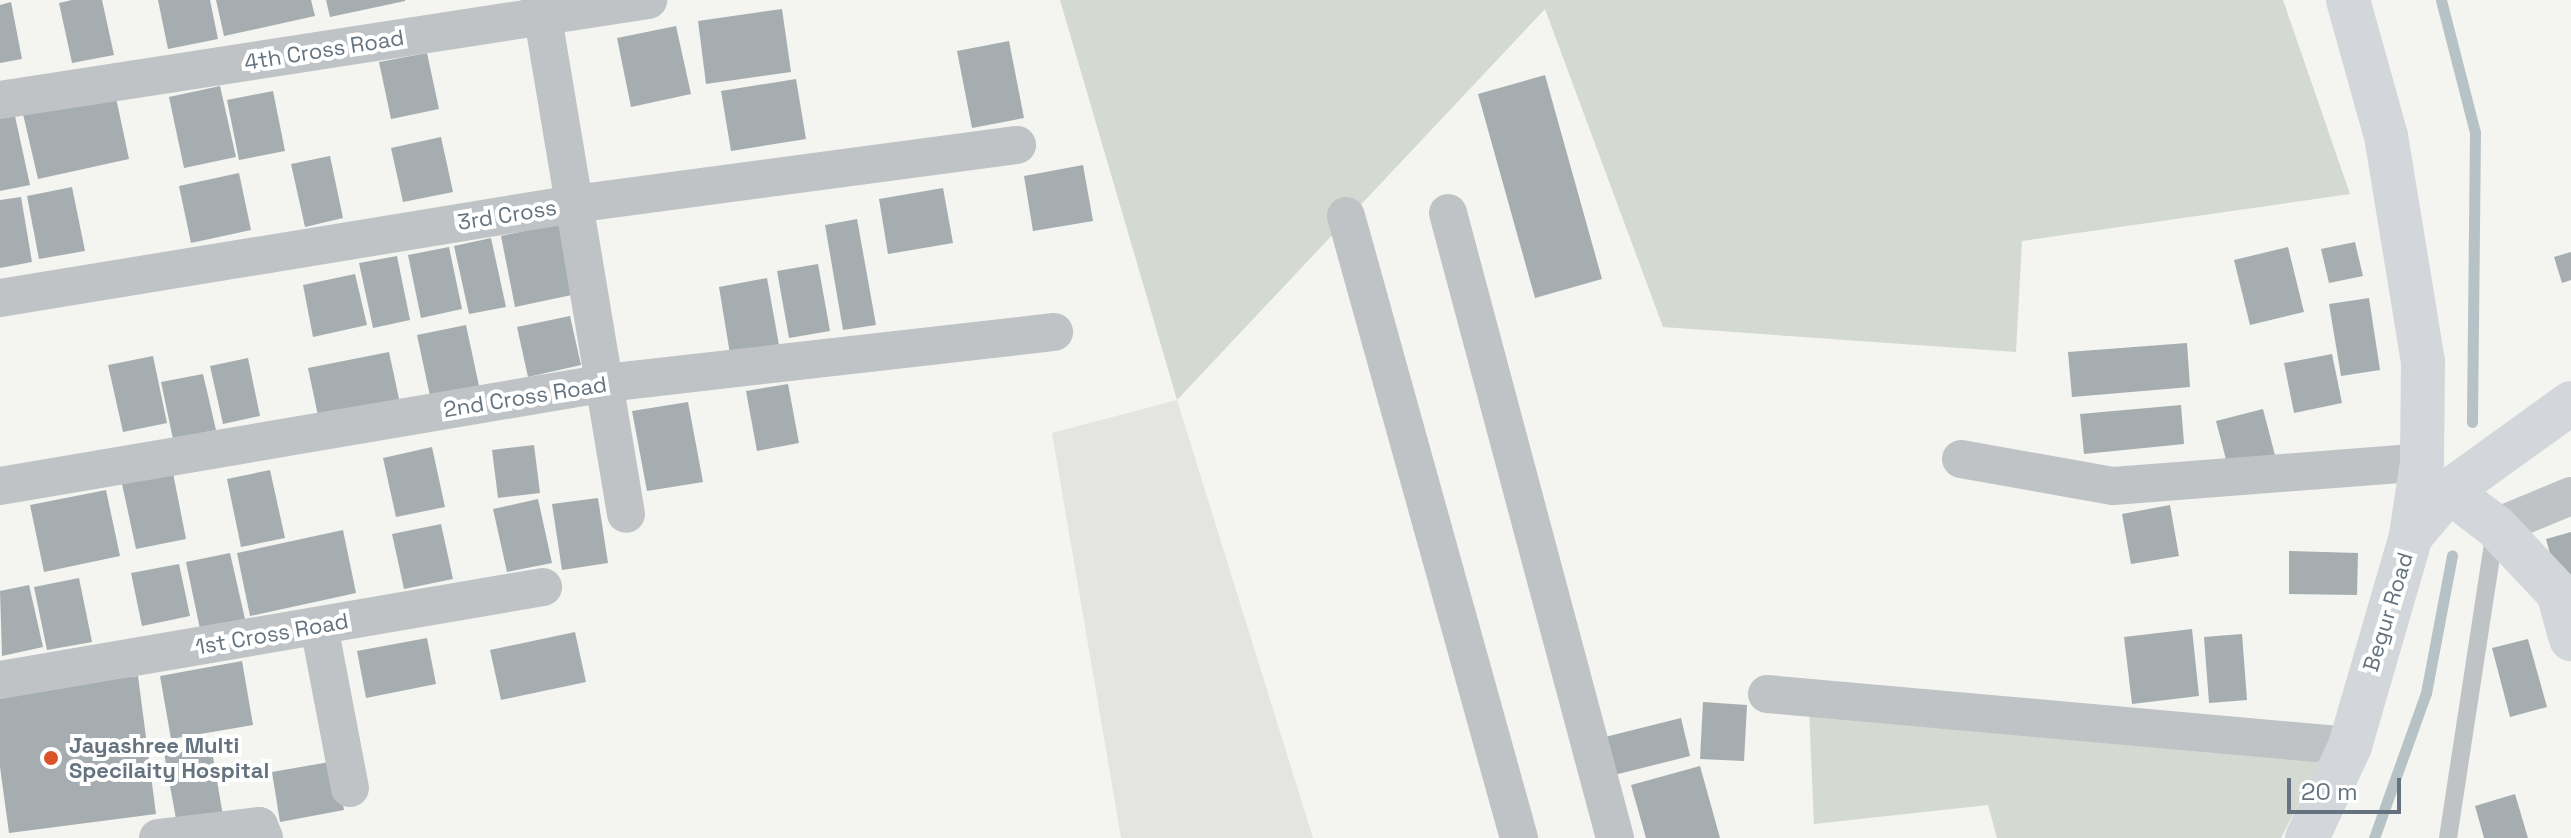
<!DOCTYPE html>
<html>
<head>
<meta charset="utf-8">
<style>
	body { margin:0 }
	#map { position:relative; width:2571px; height:838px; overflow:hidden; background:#f4f4f0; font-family:"Space Grotesk",sans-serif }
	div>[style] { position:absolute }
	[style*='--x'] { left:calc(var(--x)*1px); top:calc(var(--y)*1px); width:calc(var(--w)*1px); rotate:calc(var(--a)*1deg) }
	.built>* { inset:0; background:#e4e5e3 }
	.green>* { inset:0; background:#d4dad1 }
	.stream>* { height:11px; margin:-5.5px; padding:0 5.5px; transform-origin:5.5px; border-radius:5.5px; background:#b6c2c6 }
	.building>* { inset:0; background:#a6adb1 }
	.lane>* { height:18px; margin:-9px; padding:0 9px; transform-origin:9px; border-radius:9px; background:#bfc3c6 }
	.street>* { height:38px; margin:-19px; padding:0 19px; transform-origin:19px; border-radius:19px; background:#bfc3c6 }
	.secondary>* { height:44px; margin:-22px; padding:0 22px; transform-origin:22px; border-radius:22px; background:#d3d7db }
	.dots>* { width:22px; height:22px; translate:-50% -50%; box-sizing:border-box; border:4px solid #fff; border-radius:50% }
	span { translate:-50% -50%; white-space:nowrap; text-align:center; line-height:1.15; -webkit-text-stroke:8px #fff; paint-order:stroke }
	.street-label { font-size:22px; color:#64737f }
	.poi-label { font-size:22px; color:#64737f; font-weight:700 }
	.left { translate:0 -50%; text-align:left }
	.scale { position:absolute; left:2287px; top:778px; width:114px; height:36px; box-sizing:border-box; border:4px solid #64737f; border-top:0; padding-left:10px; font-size:24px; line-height:28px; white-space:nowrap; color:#64737f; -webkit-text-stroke:6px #fff; paint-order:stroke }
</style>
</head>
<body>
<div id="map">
	<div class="built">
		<div style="clip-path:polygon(1177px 400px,1313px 838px,1121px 838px,1052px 433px)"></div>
	</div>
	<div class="green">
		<div style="clip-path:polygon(1060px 0,2283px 0,2350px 194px,2022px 241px,2016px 352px,1663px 327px,1545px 9px,1177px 400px)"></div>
		<div style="clip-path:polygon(1809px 709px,2325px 752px,2281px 838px,1997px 838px,1988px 805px,1814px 824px)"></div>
	</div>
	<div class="stream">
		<div style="--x:2441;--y:0;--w:136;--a:75.6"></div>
		<div style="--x:2475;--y:132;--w:290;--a:90.6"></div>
		<div style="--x:2374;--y:838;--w:154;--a:-70.3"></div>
		<div style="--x:2426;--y:693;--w:140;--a:-79.3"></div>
	</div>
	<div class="building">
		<div style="clip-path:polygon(72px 0,102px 0,114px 55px,72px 63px,59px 3px)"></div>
		<div style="clip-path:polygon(158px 0,210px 0,218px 39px,168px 49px)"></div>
		<div style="clip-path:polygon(216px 0,311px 0,315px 16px,224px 36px)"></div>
		<div style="clip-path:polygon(326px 0,405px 0,405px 1px,330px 17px)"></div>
		<div style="clip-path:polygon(11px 2px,22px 59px,0 63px,0 5px)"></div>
		<div style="clip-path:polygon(782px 9px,791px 72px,706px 84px,698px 21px)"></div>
		<div style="clip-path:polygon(676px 26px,691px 94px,631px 107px,617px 38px)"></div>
		<div style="clip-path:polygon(1009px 41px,1024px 118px,972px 128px,957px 51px)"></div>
		<div style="clip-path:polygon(427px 53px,439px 109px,391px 119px,379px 62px)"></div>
		<div style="clip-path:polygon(1545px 75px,1602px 279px,1535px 298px,1478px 94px)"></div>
		<div style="clip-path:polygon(796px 79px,806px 139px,731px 151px,721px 91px)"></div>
		<div style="clip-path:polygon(220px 86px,236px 157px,184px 168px,169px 97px)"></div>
		<div style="clip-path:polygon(273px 91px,285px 151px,239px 160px,227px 100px)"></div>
		<div style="clip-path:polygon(115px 93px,129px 159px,38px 179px,23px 114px)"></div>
		<div style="clip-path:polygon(15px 116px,30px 185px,0 191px,0 119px)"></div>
		<div style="clip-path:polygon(441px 137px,453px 192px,403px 202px,391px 148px)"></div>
		<div style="clip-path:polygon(330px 156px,343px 218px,305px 227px,291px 164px)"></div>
		<div style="clip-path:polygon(1083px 165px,1093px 221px,1033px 231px,1024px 176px)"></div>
		<div style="clip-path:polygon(239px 173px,251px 230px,191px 243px,179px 186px)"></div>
		<div style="clip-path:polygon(72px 187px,85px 251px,39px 259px,27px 196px)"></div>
		<div style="clip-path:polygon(943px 188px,953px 243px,888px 254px,879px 199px)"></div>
		<div style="clip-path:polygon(21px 197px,32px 262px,0 268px,0 200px)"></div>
		<div style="clip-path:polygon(857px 219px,876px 325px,843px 330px,825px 225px)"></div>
		<div style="clip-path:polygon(566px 222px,581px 293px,515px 307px,501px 236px)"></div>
		<div style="clip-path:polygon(491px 238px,506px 307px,469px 314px,454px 246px)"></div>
		<div style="clip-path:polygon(2355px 242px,2363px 276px,2329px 283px,2321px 249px)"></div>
		<div style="clip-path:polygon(449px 247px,462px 309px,421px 318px,408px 255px)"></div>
		<div style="clip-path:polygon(2288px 247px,2304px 312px,2250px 325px,2234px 260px)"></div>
		<div style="clip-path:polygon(2571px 252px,2571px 280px,2562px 283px,2554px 257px)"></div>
		<div style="clip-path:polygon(397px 256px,410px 320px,373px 328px,359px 263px)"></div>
		<div style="clip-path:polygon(818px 264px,830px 331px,789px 338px,777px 271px)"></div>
		<div style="clip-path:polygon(355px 274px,367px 325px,313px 337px,303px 285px)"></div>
		<div style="clip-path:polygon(767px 278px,779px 345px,730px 354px,719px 287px)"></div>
		<div style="clip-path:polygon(2369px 298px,2380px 370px,2341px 376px,2329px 304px)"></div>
		<div style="clip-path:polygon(570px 316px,581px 365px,528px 377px,517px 327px)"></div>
		<div style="clip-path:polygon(466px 325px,479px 386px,430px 396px,417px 335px)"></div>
		<div style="clip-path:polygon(2187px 343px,2190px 387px,2072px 397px,2068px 352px)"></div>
		<div style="clip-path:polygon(389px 352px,401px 408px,320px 425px,308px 368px)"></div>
		<div style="clip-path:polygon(2332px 354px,2342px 403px,2294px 413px,2284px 363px)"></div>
		<div style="clip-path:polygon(153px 356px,167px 423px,123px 432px,108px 365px)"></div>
		<div style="clip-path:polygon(248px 358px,260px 416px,223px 424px,210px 366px)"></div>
		<div style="clip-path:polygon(203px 374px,216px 430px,173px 439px,161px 382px)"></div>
		<div style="clip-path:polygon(788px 384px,799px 443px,757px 451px,746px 391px)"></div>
		<div style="clip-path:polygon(688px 402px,703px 482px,647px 491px,632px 411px)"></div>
		<div style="clip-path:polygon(2181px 405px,2184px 444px,2084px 454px,2080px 414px)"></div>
		<div style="clip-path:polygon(2263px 409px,2277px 463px,2230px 475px,2216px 421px)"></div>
		<div style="clip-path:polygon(534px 445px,540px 493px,498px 498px,492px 450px)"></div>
		<div style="clip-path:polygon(432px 447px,445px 507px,396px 517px,383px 458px)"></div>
		<div style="clip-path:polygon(270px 470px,285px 538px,241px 547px,227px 479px)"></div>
		<div style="clip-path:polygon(173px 473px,186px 539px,136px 549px,122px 484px)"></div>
		<div style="clip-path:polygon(106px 490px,120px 556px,44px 572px,30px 505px)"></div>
		<div style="clip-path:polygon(598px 498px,608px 563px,562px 570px,552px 504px)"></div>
		<div style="clip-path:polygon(538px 499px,552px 563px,507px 572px,493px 509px)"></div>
		<div style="clip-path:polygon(2170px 505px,2179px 556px,2131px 564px,2122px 514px)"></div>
		<div style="clip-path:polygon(441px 524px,453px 579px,404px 589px,392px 534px)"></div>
		<div style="clip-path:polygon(343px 530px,356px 593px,250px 616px,237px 553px)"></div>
		<div style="clip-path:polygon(2571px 532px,2571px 620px,2568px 620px,2546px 539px)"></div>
		<div style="clip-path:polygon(2289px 551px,2358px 553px,2357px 595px,2289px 594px)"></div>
		<div style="clip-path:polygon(230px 553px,245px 619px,200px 629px,186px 562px)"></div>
		<div style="clip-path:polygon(179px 564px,190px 616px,142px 626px,131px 573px)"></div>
		<div style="clip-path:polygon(79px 578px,92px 642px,47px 650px,34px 587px)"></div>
		<div style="clip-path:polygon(29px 585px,43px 647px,2px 656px,0 591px)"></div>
		<div style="clip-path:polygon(2192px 629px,2199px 696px,2132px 704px,2124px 637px)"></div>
		<div style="clip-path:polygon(575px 632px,586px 682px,501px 700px,490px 650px)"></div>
		<div style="clip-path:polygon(2242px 634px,2247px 700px,2209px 703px,2204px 637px)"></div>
		<div style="clip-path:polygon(427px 638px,436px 684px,366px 698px,357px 651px)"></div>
		<div style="clip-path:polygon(2528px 639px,2547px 707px,2510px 717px,2492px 648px)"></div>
		<div style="clip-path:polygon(242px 661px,253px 725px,171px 739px,160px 676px)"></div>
		<div style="clip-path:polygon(138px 676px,156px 814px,9px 833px,0 767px,0 693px)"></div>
		<div style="clip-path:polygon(1703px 702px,1747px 705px,1744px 761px,1700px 759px)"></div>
		<div style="clip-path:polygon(1681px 718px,1690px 756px,1614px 775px,1605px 737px)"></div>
		<div style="clip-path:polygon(211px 745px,223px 816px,177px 824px,164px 753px)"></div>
		<div style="clip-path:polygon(335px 761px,344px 810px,280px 822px,272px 772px)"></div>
		<div style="clip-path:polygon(1700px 766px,1720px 838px,1646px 838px,1631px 785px)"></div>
		<div style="clip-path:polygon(2515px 794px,2528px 838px,2484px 838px,2475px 806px)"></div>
	</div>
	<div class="lane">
		<div style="--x:2448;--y:838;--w:310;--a:-81.3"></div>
	</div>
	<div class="street">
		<div style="--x:540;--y:0;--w:521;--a:80.5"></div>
		<div style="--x:0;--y:100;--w:656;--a:-8.77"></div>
		<div style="--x:1448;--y:213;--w:647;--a:75.04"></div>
		<div style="--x:1346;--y:216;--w:646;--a:74.46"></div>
		<div style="--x:0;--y:298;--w:582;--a:-9.3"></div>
		<div style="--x:574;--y:204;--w:447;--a:-7.6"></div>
		<div style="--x:1961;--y:459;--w:154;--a:10.1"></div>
		<div style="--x:2113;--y:486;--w:310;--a:-4.4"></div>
		<div style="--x:0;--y:486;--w:615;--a:-9.65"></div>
		<div style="--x:606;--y:383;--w:451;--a:-6.5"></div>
		<div style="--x:2496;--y:527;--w:81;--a:-22.5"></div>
		<div style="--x:319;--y:626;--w:165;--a:79.2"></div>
		<div style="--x:0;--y:680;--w:551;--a:-9.72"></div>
		<div style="--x:1767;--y:694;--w:585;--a:5.1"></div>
		<div style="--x:158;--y:838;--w:102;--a:-6.8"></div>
		<div style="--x:259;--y:826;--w:13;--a:67"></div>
	</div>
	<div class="secondary">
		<div style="--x:2348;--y:0;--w:141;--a:74.4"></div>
		<div style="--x:2386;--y:136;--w:229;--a:80.7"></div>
		<div style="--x:2423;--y:362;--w:100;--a:90.6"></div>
		<div style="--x:2422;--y:462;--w:75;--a:98.5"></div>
		<div style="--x:2449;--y:491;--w:59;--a:37.5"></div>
		<div style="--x:2496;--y:527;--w:91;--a:46.8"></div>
		<div style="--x:2558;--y:593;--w:48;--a:74.2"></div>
		<div style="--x:2307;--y:838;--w:102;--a:-64.9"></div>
		<div style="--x:2350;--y:746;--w:219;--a:-73.8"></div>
		<div style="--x:2411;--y:536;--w:59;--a:-49.8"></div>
		<div style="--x:2449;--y:491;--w:150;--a:-35.8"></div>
	</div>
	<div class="dots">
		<div style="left:51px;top:758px;background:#da5329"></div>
	</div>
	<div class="street-label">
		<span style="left:324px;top:50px;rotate:-9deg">4th Cross Road</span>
		<span style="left:507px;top:215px;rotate:-9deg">3rd Cross</span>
		<span style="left:525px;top:397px;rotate:-9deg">2nd Cross Road</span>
		<span style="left:2388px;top:612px;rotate:-73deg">Begur Road</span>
		<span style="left:272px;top:634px;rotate:-10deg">1st Cross Road</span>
	</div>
	<div class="poi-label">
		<span class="left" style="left:69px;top:758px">Jayashree Multi<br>Specilaity Hospital</span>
	</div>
	<div class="scale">20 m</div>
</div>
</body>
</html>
